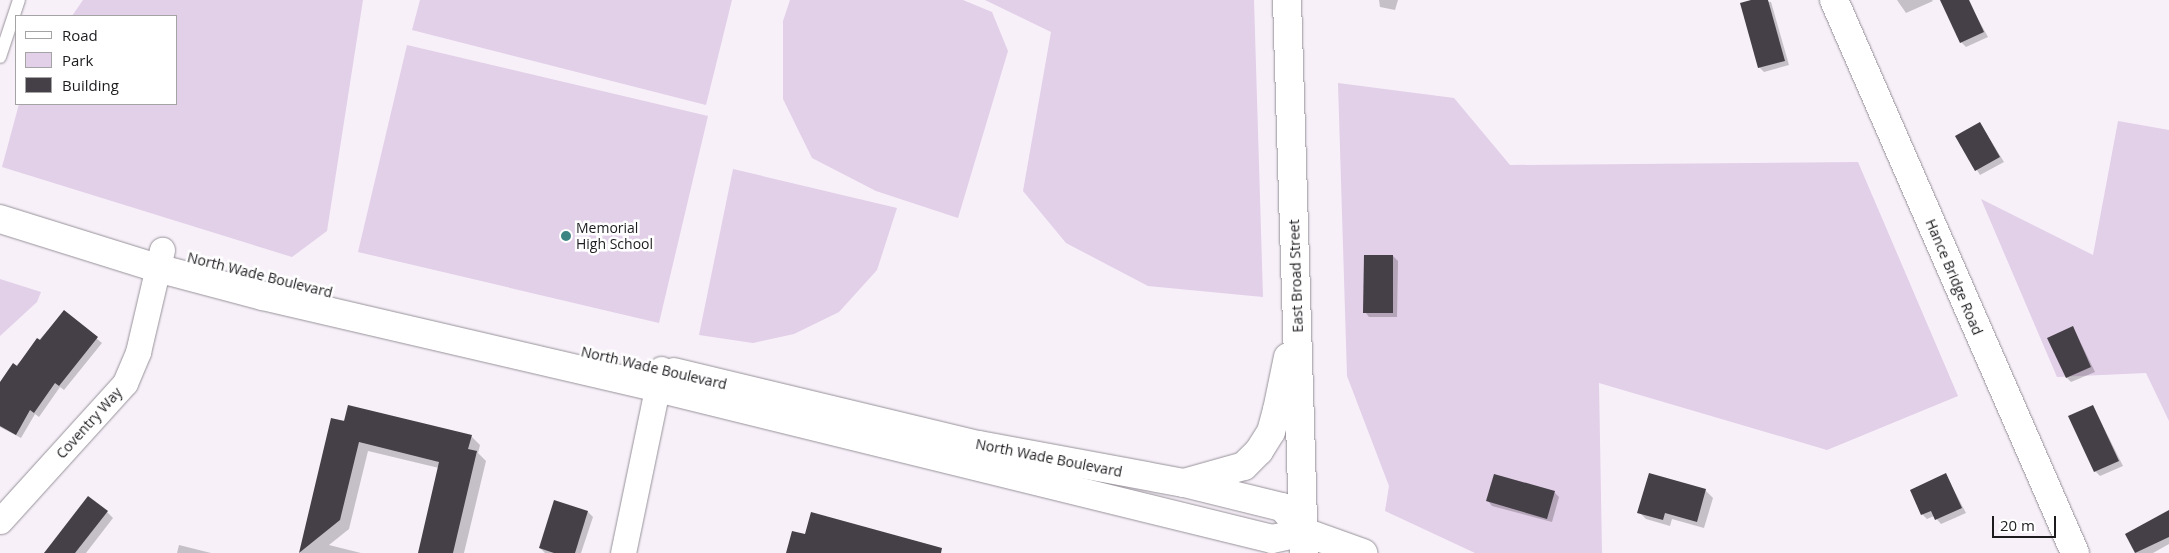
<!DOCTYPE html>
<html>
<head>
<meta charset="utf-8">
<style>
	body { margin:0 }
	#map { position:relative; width:2169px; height:553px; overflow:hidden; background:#f7f0f9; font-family:"Open Sans",sans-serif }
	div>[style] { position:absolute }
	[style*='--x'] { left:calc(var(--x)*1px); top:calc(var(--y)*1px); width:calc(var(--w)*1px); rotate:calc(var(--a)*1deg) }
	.green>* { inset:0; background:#e2cfe8 }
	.shadow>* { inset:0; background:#0003 }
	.building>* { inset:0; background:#454047 }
	.roads { filter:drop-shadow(0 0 1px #979199) drop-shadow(0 0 1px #979199) }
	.service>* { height:12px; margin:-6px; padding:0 6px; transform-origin:6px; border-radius:6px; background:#fff }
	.minor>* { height:25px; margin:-12.5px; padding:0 12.5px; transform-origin:12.5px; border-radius:12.5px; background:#fff }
	.tertiary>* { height:28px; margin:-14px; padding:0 14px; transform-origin:14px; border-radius:14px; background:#fff }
	.secondary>* { height:28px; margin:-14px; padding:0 14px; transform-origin:14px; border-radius:14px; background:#fff }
	.primary>* { height:28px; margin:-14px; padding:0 14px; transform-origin:14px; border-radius:14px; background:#fff }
	.dots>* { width:14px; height:14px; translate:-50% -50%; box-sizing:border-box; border:2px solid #fff; border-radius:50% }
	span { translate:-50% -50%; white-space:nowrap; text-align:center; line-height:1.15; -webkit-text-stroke:5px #fff; paint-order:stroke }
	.poi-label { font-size:14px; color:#1e1b1f }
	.left { translate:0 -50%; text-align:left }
	.street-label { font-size:14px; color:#1e1b1f }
	.legend { position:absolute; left:15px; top:15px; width:162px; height:90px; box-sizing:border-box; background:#fff; border:1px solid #a5a4a5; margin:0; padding:6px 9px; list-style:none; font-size:15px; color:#1e1b1f }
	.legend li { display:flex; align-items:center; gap:10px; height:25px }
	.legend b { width:25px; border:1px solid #a5a4a5 }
	.scale { position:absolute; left:1992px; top:516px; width:64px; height:22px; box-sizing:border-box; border:2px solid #1e1b1f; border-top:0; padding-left:6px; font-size:15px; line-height:18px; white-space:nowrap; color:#1e1b1f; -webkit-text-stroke:4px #fff; paint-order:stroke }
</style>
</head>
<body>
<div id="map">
	<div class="green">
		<div style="clip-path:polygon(83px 0,363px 0,327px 231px,292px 257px,2px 167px,19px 104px,176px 104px,176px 16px,72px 16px)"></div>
		<div style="clip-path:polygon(420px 0,732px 0,706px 105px,412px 30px)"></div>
		<div style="clip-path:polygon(790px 0,963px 0,992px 12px,1008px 51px,958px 218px,876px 191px,812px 158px,783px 99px,783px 21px)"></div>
		<div style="clip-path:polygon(985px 0,1254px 0,1263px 297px,1148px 286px,1066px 243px,1023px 191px,1051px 32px)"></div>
		<div style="clip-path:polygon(407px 45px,708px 116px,659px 323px,358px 252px)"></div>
		<div style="clip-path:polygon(1338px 83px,1454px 98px,1510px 165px,1858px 162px,1958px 396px,1827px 450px,1599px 383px,1602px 553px,1475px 553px,1385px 511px,1389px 486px,1347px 376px)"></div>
		<div style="clip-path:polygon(2118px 121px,2169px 130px,2169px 421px,2146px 373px,2057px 377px,1981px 199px,2093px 255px)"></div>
		<div style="clip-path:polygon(733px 169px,897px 208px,877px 270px,839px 312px,794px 334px,753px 343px,699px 335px)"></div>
		<div style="clip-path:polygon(0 279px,41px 292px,37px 302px,0 336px)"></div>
	</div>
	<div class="shadow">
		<div style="clip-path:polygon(1379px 0,1398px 0,1395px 10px,1380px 7px)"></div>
		<div style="clip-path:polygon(1756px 0,1771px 2px,1789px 65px,1764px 72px,1759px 67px)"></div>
		<div style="clip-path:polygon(1897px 0,1932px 0,1933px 1px,1906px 13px)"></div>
		<div style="clip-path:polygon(1972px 8px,1988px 37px,1966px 47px,1961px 42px)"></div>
		<div style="clip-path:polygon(1980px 123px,2004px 162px,1980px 175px,1956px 137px)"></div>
		<div style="clip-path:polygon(1393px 256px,1398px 261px,1397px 317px,1369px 317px,1365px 312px)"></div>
		<div style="clip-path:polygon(64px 312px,102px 343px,64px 390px,60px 387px,39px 417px,35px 414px,21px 438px,0 427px,0 384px)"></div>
		<div style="clip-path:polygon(2073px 327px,2095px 372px,2071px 382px,2067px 378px)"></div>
		<div style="clip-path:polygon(2093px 406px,2123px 466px,2100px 476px,2095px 471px)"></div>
		<div style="clip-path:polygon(332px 419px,471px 436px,480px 445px,478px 453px,486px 461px,464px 553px,419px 553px,439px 468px,368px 451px,349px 529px,329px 545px,361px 553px,300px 553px)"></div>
		<div style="clip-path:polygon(1946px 475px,1966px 513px,1941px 524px,1934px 516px,1927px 519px,1922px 514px)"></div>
		<div style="clip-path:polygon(1705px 490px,1713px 498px,1704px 528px,1672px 519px,1670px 526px,1646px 519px,1639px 512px)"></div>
		<div style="clip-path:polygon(1554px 492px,1559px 497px,1552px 522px,1492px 506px,1488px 501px)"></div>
		<div style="clip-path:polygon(554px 502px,588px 512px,593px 517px,581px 553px,545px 553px,540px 548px)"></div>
		<div style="clip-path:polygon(107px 512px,113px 518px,86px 553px,44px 553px)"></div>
		<div style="clip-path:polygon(2169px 518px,2169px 544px,2153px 553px,2136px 553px,2126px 534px)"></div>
		<div style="clip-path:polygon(179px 545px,211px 553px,177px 553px)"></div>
	</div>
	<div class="building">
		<div style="clip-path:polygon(1751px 0,1768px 0,1785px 61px,1758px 68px,1740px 3px)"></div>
		<div style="clip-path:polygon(1940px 0,1969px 0,1984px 32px,1960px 43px)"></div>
		<div style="clip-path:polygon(1980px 122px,2000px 157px,1975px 171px,1955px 136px)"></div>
		<div style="clip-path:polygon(1364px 255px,1393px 255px,1393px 313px,1363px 313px)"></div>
		<div style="clip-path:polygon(64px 310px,98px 337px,59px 386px,55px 383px,34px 413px,30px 410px,16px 435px,0 426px,0 382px,13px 363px,17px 366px,37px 338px,40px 340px)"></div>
		<div style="clip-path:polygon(2073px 326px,2091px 367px,2066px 378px,2047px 338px)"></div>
		<div style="clip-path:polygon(348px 405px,472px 435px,468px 449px,477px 451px,453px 553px,418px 553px,439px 462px,359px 442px,340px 520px,299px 553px,331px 418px,344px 421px)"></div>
		<div style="clip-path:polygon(2093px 405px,2119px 461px,2094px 472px,2068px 416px)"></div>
		<div style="clip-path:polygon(1649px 473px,1706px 489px,1697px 522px,1665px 513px,1663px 520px,1637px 513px)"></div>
		<div style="clip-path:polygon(1946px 473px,1962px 508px,1935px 520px,1931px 511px,1921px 515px,1910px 490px)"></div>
		<div style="clip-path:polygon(1494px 474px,1555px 491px,1547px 519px,1486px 501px)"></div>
		<div style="clip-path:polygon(88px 496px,108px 511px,75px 553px,44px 553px)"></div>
		<div style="clip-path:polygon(554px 500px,588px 511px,575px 553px,554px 553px,539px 548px)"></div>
		<div style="clip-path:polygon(2169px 510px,2169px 537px,2135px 553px,2125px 534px)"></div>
		<div style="clip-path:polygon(811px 512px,942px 548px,941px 553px,786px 553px,792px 531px,805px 534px)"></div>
	</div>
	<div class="roads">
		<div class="service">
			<div style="--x:0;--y:57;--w:60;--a:-71.6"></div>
		</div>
		<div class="minor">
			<div style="--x:0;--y:521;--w:186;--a:-47.8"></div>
			<div style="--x:125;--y:383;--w:34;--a:-67"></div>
			<div style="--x:138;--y:352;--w:105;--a:-76.8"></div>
			<div style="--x:623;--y:553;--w:188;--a:-78.3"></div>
		</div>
		<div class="tertiary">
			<div style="--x:1834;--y:0;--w:603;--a:66.45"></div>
		</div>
		<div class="secondary">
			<div style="--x:0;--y:219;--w:164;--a:17.3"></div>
			<div style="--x:157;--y:268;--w:110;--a:14.8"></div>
			<div style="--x:263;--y:296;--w:405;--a:13.1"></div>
			<div style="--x:657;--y:388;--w:633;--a:13.79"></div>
			<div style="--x:1272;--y:539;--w:33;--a:-12"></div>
			<div style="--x:1304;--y:532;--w:63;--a:19.6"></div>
			<div style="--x:674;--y:372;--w:314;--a:13.5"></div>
			<div style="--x:979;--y:445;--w:208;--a:10.5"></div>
			<div style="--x:1184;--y:483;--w:101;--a:13.8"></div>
			<div style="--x:1282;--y:507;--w:33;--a:49"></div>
		</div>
		<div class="primary">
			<div style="--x:1287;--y:0;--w:553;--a:88.24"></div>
			<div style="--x:1184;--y:483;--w:62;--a:-15.8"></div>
			<div style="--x:1244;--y:466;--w:21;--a:-45"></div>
			<div style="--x:1259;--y:451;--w:22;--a:-58"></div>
			<div style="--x:1271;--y:432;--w:23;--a:-75"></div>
			<div style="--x:1277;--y:410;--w:54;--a:-78.3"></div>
		</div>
	</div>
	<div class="dots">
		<div style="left:566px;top:236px;background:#3d8583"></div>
	</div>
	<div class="poi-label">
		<span class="left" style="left:576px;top:236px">Memorial<br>High School</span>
	</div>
	<div class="street-label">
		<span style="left:260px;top:275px;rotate:14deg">North Wade Boulevard</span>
		<span style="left:1296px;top:276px;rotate:-92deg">East Broad Street</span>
		<span style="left:1954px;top:277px;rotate:67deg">Hance Bridge Road</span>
		<span style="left:654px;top:368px;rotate:13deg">North Wade Boulevard</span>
		<span style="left:89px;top:423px;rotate:-48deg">Coventry Way</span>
		<span style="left:1049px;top:458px;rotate:11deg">North Wade Boulevard</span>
	</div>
	<ul class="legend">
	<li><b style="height:6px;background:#fff"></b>Road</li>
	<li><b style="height:14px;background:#e2cfe8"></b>Park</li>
	<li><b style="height:14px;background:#454047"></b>Building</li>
	</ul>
	<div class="scale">20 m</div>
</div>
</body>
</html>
